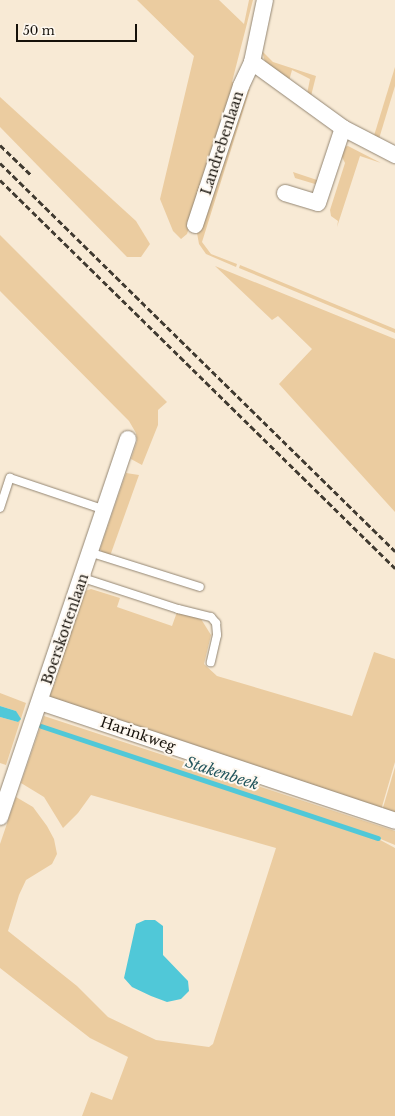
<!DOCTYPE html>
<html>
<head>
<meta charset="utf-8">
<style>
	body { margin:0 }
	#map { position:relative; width:395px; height:1116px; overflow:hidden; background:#f8ead5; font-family:"Libre Baskerville",serif }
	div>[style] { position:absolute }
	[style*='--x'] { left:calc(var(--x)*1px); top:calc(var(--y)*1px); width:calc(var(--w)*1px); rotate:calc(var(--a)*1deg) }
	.green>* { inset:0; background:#ebcca0 }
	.water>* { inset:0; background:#50c8d8 }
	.stream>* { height:5px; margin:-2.5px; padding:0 2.5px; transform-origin:2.5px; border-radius:2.5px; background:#50c8d8 }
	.roads { filter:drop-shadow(0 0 1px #938673) drop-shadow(0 0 1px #938673) }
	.lane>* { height:8px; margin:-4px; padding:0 4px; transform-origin:4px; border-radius:4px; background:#fff }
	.street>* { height:16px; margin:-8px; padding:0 8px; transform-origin:8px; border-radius:8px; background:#fff }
	.rail>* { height:3px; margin-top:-1.5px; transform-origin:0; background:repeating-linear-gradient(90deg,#403a30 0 6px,transparent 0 9px) }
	span { translate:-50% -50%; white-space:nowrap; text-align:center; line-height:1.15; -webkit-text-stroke:4px #fef8f0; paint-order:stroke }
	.street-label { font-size:14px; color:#16110a }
	.water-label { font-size:15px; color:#22555c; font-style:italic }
	.scale { position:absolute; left:16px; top:24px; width:121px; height:18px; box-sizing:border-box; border:2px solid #16110a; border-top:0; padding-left:5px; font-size:12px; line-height:14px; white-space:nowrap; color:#16110a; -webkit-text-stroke:3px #fef8f0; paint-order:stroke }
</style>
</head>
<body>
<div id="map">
	<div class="green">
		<div style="clip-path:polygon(137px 0,219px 0,244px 24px,249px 0,253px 0,232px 82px,236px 83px,187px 234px,181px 239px,173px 231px,160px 199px,194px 56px)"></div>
		<div style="clip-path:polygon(262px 51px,273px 62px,316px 76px,311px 96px,307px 94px,310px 79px,292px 70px,289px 81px,265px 62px)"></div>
		<div style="clip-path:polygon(395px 67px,395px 86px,378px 142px,373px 139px)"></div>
		<div style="clip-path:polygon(246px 88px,250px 89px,202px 242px,211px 254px,237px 264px,236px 267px,206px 254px,199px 244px,197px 233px)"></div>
		<div style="clip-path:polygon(0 97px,136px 221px,150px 244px,141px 257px,127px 257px,0 127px)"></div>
		<div style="clip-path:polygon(348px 146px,381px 163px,360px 156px,337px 227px,338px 221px,331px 216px,330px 210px,345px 163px,341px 155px,344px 147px)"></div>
		<div style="clip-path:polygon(293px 172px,320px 181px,315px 184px,295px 178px)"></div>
		<div style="clip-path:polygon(0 235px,167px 402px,158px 410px,158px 425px,142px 465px,131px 459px,137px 441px,136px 433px,129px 421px,0 291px)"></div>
		<div style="clip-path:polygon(240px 265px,395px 329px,395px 333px,239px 268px)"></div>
		<div style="clip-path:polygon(215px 266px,395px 339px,395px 512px,279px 384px,312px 349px,278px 316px,272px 320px)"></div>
		<div style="clip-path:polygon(126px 473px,139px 475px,110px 556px,104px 555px,100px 549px)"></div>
		<div style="clip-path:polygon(91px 589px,120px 598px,117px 607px,172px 626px,177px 612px,201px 619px,211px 635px,204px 664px,217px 676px,352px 716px,374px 652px,395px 659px,395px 762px,381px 810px,53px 701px,50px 695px,56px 680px,53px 679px,85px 591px)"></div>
		<div style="clip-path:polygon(0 693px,26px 703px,6px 765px,0 763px,0 717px,18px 722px,16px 711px,0 706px)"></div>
		<div style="clip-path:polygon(44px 716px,395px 831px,395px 845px,371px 835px,395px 848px,395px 1116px,82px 1116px,91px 1092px,112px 1100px,128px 1057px,90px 1038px,0 968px,0 844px,16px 797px,33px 807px,47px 826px,54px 839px,57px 854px,52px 864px,26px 880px,19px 895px,8px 931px,77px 986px,108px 1017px,156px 1040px,209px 1047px,213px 1044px,276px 848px,91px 795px,78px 813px,63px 828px,44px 797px,21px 783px)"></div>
		<div style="clip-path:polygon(395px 767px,395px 815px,382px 811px)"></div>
	</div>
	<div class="water">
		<div style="clip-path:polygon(0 706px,16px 711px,21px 719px,18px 722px,0 717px)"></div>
		<div style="clip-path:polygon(145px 920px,155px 920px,163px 926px,163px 955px,188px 981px,189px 991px,181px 999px,167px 1002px,151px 996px,132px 987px,124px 978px,136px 924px)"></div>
	</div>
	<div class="stream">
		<div style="--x:41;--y:726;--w:355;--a:18.4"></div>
	</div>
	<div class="roads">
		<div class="lane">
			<div style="--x:0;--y:508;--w:32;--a:-72"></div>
			<div style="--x:10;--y:478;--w:100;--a:18.6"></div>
			<div style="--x:92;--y:553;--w:113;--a:17.5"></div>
			<div style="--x:83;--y:578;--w:100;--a:18.1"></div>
			<div style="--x:178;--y:609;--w:34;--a:14"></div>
			<div style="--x:211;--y:617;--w:8;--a:50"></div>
			<div style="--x:216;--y:623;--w:12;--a:85"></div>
			<div style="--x:217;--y:635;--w:28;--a:103"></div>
		</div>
		<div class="street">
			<div style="--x:252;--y:62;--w:112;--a:36"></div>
			<div style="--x:343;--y:128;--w:59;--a:27.4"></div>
			<div style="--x:285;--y:193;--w:34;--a:17"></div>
			<div style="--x:318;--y:203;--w:79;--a:-71.6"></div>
			<div style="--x:195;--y:225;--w:146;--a:-71.7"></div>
			<div style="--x:241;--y:86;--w:26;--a:-65"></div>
			<div style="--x:252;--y:62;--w:63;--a:-78.2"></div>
			<div style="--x:40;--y:702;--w:374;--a:18.5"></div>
			<div style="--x:0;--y:817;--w:399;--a:-71.3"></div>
		</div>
	</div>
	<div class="rail">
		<div style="--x:0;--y:145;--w:42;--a:44"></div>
		<div style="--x:0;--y:163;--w:554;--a:44.49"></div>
		<div style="--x:0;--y:180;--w:554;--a:44.49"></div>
	</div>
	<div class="street-label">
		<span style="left:222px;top:143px;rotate:-72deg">Landrebenlaan</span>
		<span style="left:65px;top:629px;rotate:-71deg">Boerskottenlaan</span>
		<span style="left:138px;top:734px;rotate:19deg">Harinkweg</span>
	</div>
	<div class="water-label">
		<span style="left:222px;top:773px;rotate:18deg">Stakenbeek</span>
	</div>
	<div class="scale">50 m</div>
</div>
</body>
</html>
